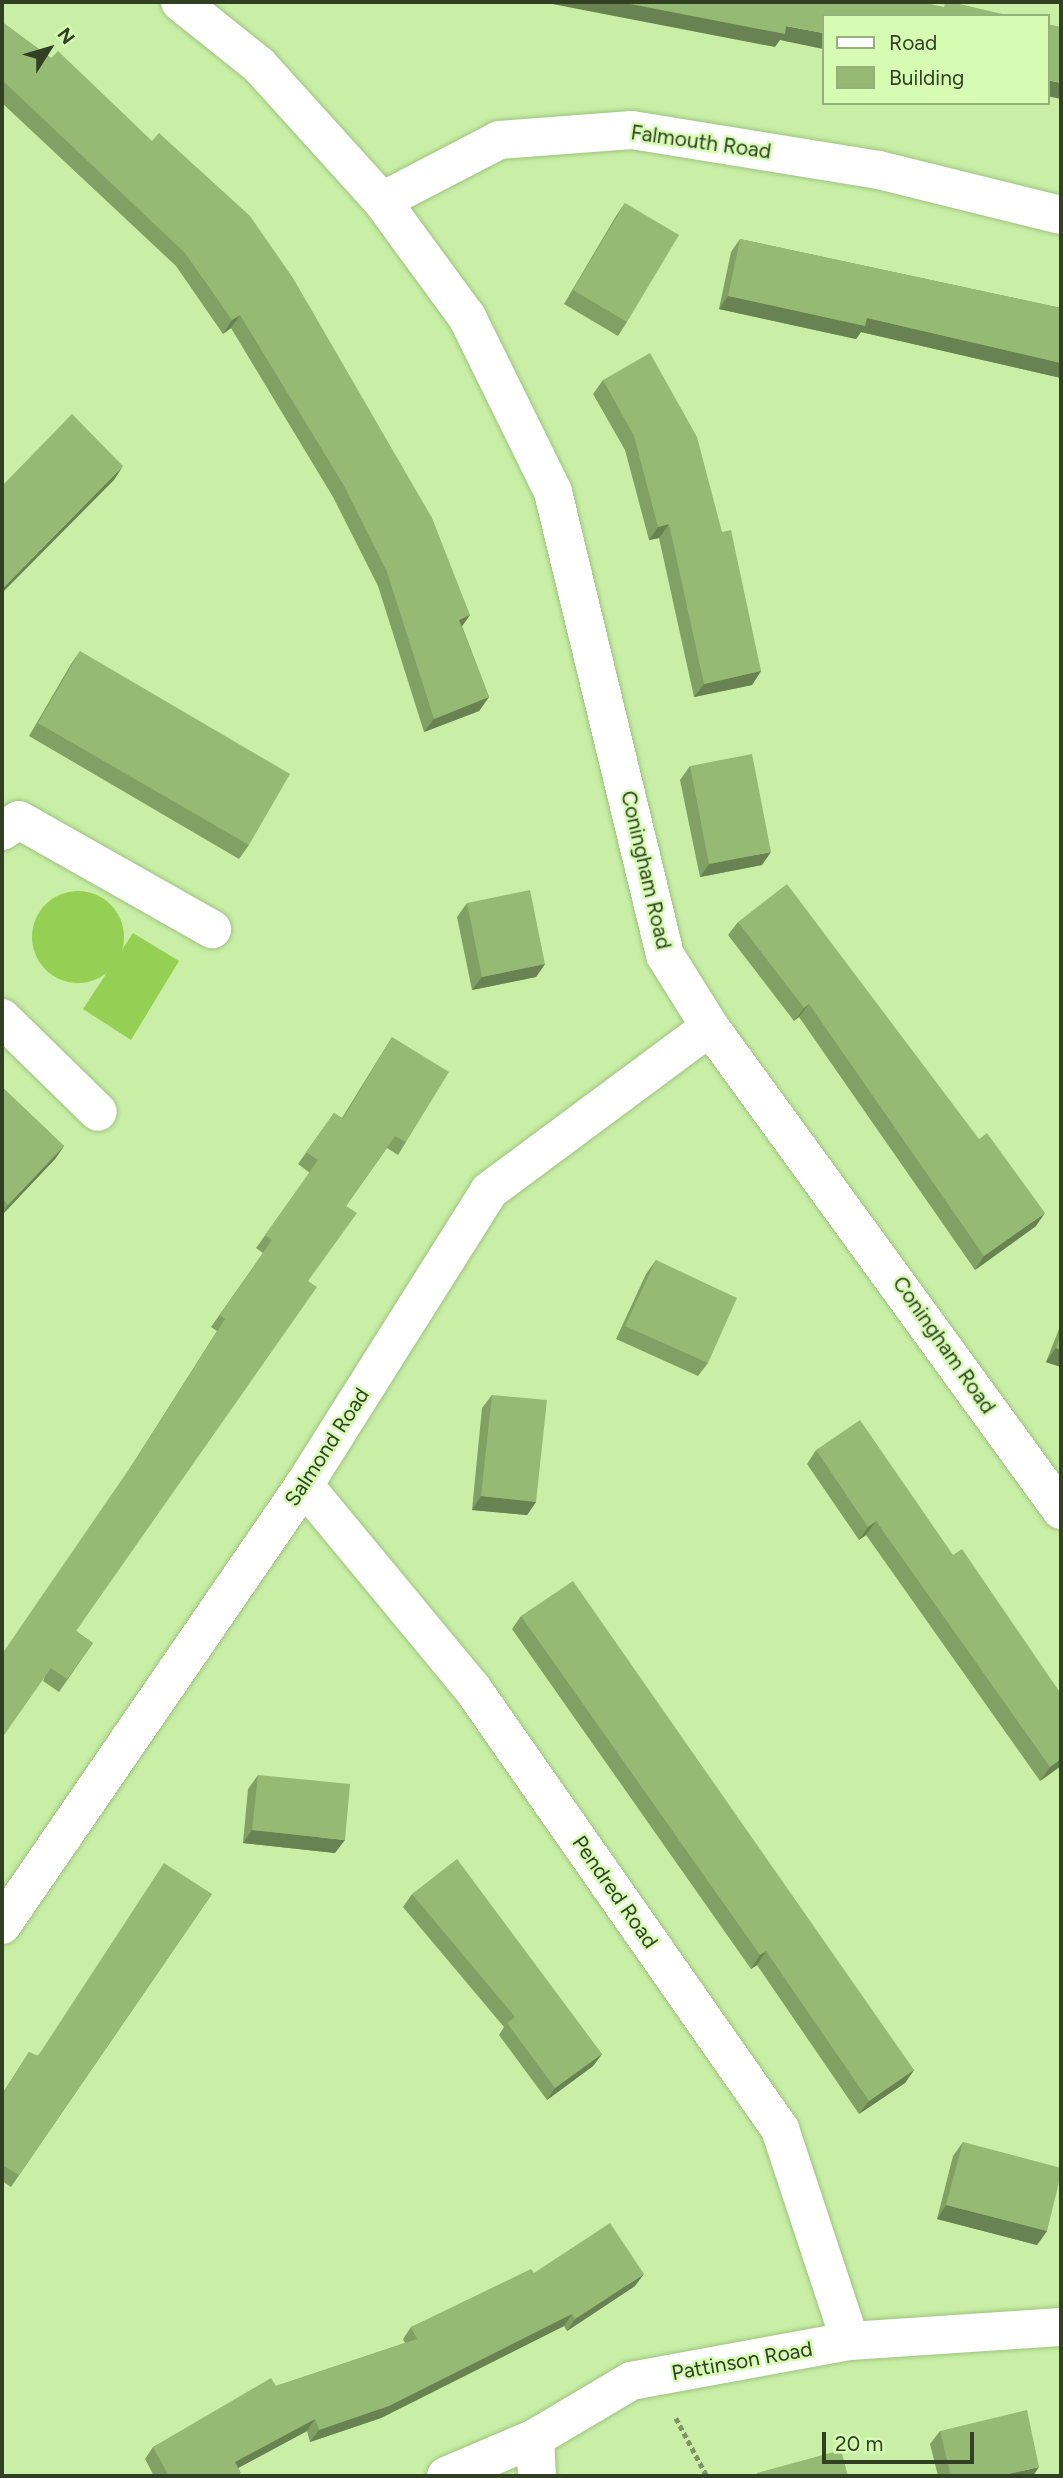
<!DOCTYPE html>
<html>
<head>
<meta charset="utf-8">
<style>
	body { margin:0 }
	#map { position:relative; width:1063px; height:2478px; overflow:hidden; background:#c9efa7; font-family:Figtree,sans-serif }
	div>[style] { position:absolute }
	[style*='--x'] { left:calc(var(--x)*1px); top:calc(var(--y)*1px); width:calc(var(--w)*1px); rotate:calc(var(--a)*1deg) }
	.green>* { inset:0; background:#95d054 }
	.round { border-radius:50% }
	.path>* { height:4.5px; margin-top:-2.25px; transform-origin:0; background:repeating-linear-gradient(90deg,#7b9563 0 5px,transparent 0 8.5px) }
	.roads { filter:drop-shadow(0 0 2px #9dc27c) drop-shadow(0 0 2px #9dc27c) }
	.minor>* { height:38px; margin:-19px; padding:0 19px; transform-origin:19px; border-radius:19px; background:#fff }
	.wall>* { inset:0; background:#80a064 }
	.shaded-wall>* { inset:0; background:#688251 }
	.building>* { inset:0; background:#95ba74 }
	span { translate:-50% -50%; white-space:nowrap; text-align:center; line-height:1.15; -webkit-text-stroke:5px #d6fcb4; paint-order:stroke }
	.street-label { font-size:21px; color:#314023 }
	.frame { position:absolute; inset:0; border:4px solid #314023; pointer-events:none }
	.legend { position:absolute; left:822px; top:14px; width:228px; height:91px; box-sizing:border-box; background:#d6fcb4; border:2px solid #94b17a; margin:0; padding:9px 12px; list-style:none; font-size:21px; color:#314023 }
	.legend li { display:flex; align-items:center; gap:14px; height:35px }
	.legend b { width:35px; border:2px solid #94b17a }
	.north { position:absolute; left:14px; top:14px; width:70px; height:70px; -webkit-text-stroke:5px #d6fcb4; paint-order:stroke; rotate:53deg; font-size:19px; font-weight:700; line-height:28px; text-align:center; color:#314023 }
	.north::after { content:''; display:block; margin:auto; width:24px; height:32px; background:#314023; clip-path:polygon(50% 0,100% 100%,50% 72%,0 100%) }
	.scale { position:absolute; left:822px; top:2432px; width:152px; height:32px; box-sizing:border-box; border:4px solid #314023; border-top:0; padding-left:9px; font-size:21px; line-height:24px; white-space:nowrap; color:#314023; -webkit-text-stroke:5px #d6fcb4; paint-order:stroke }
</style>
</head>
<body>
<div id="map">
	<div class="green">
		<div class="round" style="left:32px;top:891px;width:92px;height:92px"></div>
		<div style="clip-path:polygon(133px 933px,179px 961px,131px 1040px,83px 1009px)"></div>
	</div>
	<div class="path">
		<div style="--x:676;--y:2418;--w:66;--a:61.9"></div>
	</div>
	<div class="roads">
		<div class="minor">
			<div style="--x:180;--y:2;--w:101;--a:38.6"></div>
			<div style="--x:259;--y:65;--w:183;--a:47.9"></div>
			<div style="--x:382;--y:201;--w:144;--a:53.8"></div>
			<div style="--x:467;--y:317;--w:195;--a:63.8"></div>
			<div style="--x:553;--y:492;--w:476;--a:76.4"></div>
			<div style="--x:665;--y:955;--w:85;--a:58"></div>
			<div style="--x:710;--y:1027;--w:597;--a:53.99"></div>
			<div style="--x:382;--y:201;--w:132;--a:-27.5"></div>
			<div style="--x:499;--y:140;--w:133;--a:-4.3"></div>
			<div style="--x:632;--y:130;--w:250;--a:9.2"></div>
			<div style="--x:879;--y:170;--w:187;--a:13.9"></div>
			<div style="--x:2;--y:831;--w:20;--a:-33"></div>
			<div style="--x:19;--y:820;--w:222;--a:29.5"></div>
			<div style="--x:2;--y:1018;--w:134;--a:44.4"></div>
			<div style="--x:304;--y:1485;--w:264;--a:50.4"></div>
			<div style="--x:472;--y:1688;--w:538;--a:55.07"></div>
			<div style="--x:780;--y:2129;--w:223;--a:71.7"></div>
			<div style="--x:2;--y:1925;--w:534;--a:-55.54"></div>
			<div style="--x:304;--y:1485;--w:347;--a:-57.8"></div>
			<div style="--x:489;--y:1191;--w:275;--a:-36.6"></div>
			<div style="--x:535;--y:2438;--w:38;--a:87"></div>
			<div style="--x:446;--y:2476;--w:97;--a:-23.1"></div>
			<div style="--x:535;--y:2438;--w:112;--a:-30.7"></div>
			<div style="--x:631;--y:2381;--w:223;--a:-10.4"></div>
			<div style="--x:850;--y:2341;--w:211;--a:-3.8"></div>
		</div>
	</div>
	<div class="wall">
		<div style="clip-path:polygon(2px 22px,51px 58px,470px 615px,462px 626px,489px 697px,479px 711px,424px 732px,378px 586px,333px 497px,231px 328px,223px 334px,176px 266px,2px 103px)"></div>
		<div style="clip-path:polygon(625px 203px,627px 322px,618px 336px,564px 304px,616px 216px)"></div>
		<div style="clip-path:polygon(740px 239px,1061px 308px,1061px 378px,861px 332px,856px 339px,719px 309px,731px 252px)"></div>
		<div style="clip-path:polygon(603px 380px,722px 532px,761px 671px,752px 685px,694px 697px,659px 538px,649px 540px,625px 450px,593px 394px)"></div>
		<div style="clip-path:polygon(80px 651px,249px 845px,239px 859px,29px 736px,71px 664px)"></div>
		<div style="clip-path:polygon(690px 766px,762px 865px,700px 877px,680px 780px)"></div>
		<div style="clip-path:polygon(467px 903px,545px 964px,536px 977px,472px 990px,457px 917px)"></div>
		<div style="clip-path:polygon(738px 922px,1036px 1226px,975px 1270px,799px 1017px,794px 1021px,728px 935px)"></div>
		<div style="clip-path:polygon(392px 1037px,406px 1142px,398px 1155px,387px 1148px,346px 1206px,308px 1281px,76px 1631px,93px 1643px,59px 1692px,43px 1681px,130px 1468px,217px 1331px,211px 1327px,263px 1253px,256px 1248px,310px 1173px,298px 1164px,334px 1113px,342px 1118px)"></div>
		<div style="clip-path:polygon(2px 1087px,64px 1146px,55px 1159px,2px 1215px)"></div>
		<div style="clip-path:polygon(656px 1260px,708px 1363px,698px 1376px,616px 1339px,646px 1274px)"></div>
		<div style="clip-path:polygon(1061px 1324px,1061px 1367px,1046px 1362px)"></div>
		<div style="clip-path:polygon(492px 1395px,536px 1502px,527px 1515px,472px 1510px,482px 1408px)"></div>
		<div style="clip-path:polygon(816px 1450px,953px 1555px,1061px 1694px,1061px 1766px,1040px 1781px,866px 1535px,859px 1540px,807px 1464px)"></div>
		<div style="clip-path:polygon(521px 1616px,914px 2070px,905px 2083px,859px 2114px,757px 1965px,751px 1969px,512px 1629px)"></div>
		<div style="clip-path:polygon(258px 1775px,335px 1853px,243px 1843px,248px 1789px)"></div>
		<div style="clip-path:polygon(212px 1894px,11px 2187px,2px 2181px,2px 2094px,29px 2052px,37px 2056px)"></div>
		<div style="clip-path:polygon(412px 1894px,602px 2054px,593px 2066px,547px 2100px,499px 2035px,504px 2027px,403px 1907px)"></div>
		<div style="clip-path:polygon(963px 2142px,1047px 2231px,1037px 2245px,937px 2219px,953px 2156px)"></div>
		<div style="clip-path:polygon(534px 2273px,635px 2286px,567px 2331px,564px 2326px,381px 2418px,310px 2442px,307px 2431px,238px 2468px,239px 2476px,154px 2476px,145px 2459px,153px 2447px,276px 2386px,405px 2343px,403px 2339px,411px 2327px)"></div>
		<div style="clip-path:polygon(940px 2431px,1033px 2476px,938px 2476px,930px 2444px)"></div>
	</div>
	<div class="shaded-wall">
		<div style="clip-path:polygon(542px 2px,620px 2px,786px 26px,823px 33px,823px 49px,780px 40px,775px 47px)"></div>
		<div style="clip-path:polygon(1047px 80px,1061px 83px,1061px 99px,1047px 96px)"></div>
		<div style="clip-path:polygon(728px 296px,867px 318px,1061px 363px,1061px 378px,861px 332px,856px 339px,719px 309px)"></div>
		<div style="clip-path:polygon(240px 315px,231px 328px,223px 334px,232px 320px)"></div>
		<div style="clip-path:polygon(123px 466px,114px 480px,2px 593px,2px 589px)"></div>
		<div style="clip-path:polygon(669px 524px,659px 538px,649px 540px,658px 527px)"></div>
		<div style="clip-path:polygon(470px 615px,460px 629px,459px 620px)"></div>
		<div style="clip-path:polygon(761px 671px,752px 685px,694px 697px,704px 684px)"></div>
		<div style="clip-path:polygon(489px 697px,479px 711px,424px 732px,434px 719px)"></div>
		<div style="clip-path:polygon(771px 852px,762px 865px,700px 877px,709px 864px)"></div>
		<div style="clip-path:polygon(545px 964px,536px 977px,472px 990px,482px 977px)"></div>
		<div style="clip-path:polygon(809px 1004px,799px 1017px,794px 1021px,804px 1008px)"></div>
		<div style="clip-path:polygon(64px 1146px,55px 1159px,2px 1215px,8px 1205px)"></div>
		<div style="clip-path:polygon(1045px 1213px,1036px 1226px,975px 1270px,984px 1256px)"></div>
		<div style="clip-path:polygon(1056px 1348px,1061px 1350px,1061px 1367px,1046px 1362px)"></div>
		<div style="clip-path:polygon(481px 1496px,536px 1502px,527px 1515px,472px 1510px)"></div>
		<div style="clip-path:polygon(876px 1521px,866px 1535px,859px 1540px,868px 1527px)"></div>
		<div style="clip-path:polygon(1061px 1759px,1061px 1766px,1040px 1781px,1050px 1767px)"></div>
		<div style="clip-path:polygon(252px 1830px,345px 1840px,335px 1853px,243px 1843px)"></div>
		<div style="clip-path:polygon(766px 1951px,757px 1965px,751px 1969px,760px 1955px)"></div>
		<div style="clip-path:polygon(602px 2054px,593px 2066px,547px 2100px,555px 2088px)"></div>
		<div style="clip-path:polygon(914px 2070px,905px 2083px,859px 2114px,869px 2101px)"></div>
		<div style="clip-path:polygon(946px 2205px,1047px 2231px,1037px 2245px,937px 2219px)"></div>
		<div style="clip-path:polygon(644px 2274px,635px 2286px,567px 2331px,575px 2319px)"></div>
		<div style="clip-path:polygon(572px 2314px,564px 2326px,381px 2418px,310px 2442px,319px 2430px)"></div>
		<div style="clip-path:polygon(315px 2419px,307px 2431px,227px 2474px,235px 2462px)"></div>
		<div style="clip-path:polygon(1039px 2467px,1033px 2476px,1000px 2476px)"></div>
	</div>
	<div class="building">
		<div style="clip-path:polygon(620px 2px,921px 2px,944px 7px,945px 2px,951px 2px,1011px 16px,823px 16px,823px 33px,786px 26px,785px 34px)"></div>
		<div style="clip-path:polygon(2px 22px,51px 58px,58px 51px,152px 141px,159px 133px,250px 216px,293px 278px,432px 518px,470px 615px,459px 620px,489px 697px,434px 719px,387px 572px,343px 484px,240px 315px,232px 320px,185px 253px,2px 80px)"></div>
		<div style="clip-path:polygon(1047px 24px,1061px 27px,1061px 83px,1047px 80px)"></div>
		<div style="clip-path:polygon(625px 203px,679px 235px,627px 322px,573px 290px)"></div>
		<div style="clip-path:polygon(740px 239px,1061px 308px,1061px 363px,867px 318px,865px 326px,728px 296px)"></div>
		<div style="clip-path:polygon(650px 353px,697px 437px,722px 532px,731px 530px,761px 671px,704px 684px,669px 524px,658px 527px,634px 436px,603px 380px)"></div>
		<div style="clip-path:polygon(72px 414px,123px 466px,2px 589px,2px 486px)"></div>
		<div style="clip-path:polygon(80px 651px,290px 774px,249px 845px,38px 723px)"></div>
		<div style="clip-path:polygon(752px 754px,771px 852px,709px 864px,690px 766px)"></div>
		<div style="clip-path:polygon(787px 884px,979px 1139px,987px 1133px,1045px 1213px,984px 1256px,809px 1004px,804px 1008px,738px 922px)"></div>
		<div style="clip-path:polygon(530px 890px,545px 964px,482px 977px,467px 903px)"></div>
		<div style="clip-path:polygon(392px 1037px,449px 1072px,406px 1142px,395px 1136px,346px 1206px,357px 1213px,308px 1281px,317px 1287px,76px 1631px,93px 1643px,67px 1679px,51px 1668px,2px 1738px,2px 1654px,138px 1456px,225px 1319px,220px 1315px,272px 1240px,265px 1235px,318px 1160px,306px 1152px,334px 1113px,343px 1119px)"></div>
		<div style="clip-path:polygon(2px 1087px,64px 1146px,8px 1205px,2px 1198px)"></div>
		<div style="clip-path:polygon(656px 1260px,737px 1298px,708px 1363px,625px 1326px)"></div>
		<div style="clip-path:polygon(1061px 1334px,1061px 1350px,1056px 1348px)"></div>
		<div style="clip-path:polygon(492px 1395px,547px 1400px,536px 1502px,481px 1496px)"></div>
		<div style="clip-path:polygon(860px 1420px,953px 1555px,962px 1549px,1061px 1694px,1061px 1759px,1050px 1767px,876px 1521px,868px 1527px,816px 1450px)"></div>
		<div style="clip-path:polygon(573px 1581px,914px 2070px,869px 2101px,766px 1951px,760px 1955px,521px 1616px)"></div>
		<div style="clip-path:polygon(258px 1775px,350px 1784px,345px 1840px,252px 1830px)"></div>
		<div style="clip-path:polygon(457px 1859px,602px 2054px,555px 2088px,507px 2023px,515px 2017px,412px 1894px)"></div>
		<div style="clip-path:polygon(164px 1863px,212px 1894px,19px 2175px,4px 2166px,2px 2171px,2px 2095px,29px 2052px,38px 2056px)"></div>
		<div style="clip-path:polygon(963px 2142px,1061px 2168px,1061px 2174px,1047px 2231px,946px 2205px)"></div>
		<div style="clip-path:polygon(610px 2223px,644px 2274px,575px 2319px,572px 2314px,389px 2406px,319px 2430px,315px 2419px,235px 2462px,241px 2473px,236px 2476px,169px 2476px,153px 2447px,271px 2378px,276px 2386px,417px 2339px,411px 2327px,531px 2269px,534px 2273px)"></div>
		<div style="clip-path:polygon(1027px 2410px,1039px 2467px,1000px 2476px,951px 2476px,940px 2431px)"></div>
		<div style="clip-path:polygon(841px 2450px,848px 2476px,758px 2476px,757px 2473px)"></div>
	</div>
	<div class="street-label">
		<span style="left:701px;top:142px;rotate:8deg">Falmouth Road</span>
		<span style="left:646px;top:870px;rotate:77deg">Coningham Road</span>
		<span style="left:944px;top:1345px;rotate:55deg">Coningham Road</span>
		<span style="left:327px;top:1447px;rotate:-57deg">Salmond Road</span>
		<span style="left:615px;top:1892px;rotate:55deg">Pendred Road</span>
		<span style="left:742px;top:2361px;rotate:-10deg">Pattinson Road</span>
	</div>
	<div class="frame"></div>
	<ul class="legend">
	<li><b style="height:9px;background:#fff"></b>Road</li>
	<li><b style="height:19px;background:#95ba74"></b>Building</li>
	</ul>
	<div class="north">N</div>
	<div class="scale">20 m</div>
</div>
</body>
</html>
